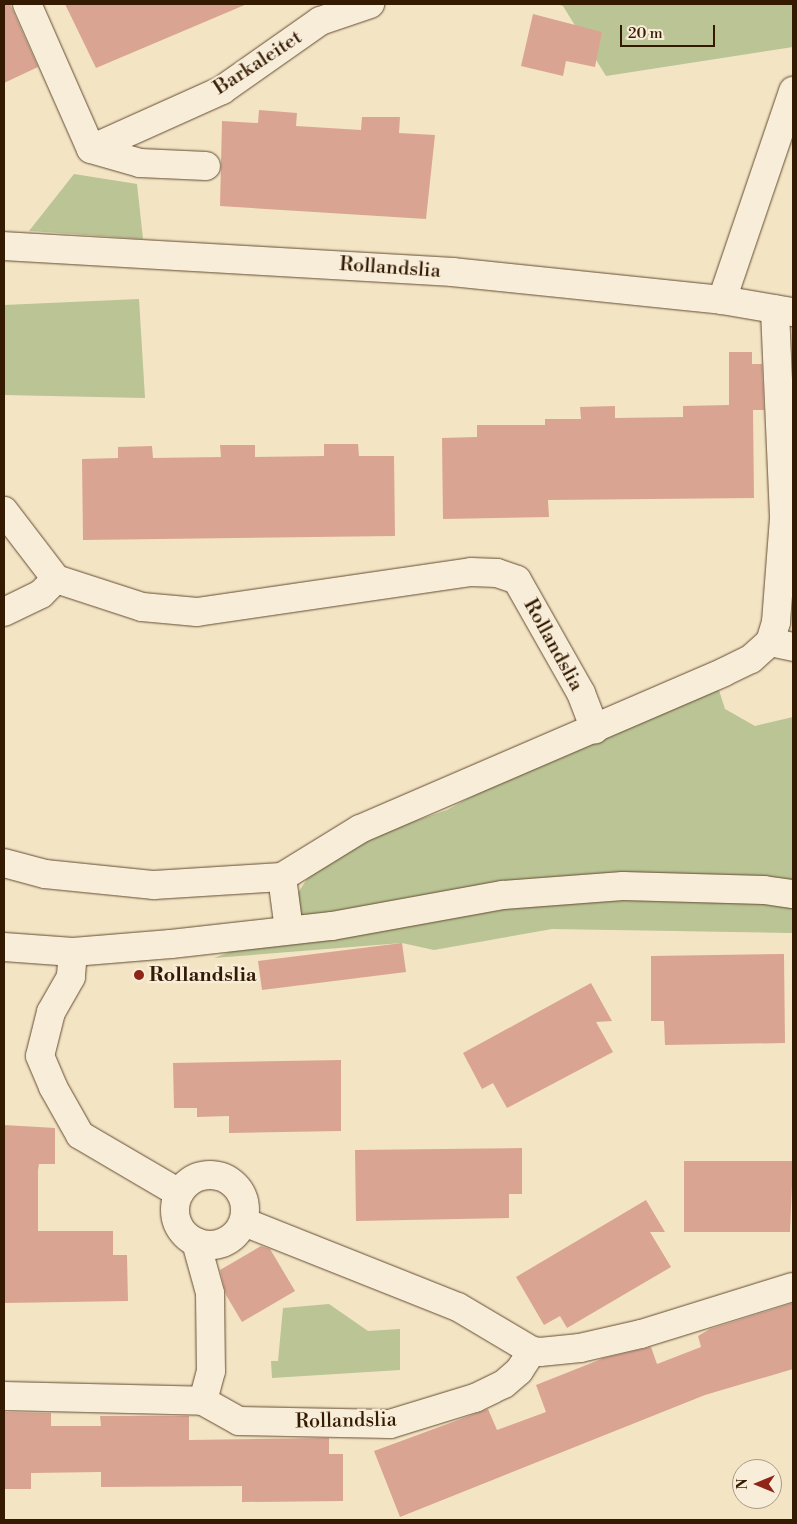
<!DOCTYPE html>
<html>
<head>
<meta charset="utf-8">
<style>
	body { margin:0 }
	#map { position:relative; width:797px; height:1524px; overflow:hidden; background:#f3e4c4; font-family:"Libre Bodoni",serif }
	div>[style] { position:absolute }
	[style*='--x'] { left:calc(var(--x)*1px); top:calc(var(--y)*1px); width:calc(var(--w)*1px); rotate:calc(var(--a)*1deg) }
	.green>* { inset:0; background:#bac495 }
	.building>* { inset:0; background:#daa493 }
	.roads { filter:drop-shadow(0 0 1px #644c32) drop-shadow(0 0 1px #644c32) }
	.minor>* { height:28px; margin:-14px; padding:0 14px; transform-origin:14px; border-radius:14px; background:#f7edd9 }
	.minor>.ring { margin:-14px; padding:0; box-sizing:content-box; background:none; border:28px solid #f7edd9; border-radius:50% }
	.dots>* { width:14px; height:14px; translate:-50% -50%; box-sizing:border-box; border:2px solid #f7edd9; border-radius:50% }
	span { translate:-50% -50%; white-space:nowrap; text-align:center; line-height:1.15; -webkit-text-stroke:4.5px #f7edd9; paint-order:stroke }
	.street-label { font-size:20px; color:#351a02 }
	.poi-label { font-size:20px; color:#351a02; font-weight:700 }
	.left { translate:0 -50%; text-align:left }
	.frame { position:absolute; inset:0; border:5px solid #351a02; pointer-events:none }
	.north { position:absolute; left:732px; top:1459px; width:50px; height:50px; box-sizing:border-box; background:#f7edd9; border:1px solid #a99983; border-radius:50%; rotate:270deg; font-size:14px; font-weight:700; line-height:20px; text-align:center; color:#351a02 }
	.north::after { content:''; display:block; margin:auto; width:18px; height:22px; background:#8f2418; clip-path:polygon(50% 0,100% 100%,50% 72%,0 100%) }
	.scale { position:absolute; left:620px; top:25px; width:95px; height:22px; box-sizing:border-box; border:2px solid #351a02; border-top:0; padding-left:6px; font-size:15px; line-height:18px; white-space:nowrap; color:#351a02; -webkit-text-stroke:4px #f7edd9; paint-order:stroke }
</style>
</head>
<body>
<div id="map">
	<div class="green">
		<div style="clip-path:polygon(557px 4px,793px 4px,793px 47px,606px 76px,563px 6px)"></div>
		<div style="clip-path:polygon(74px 174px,137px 184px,143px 239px,29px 231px)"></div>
		<div style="clip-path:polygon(139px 299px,145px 398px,4px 395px,4px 305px)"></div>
		<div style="clip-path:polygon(718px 687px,725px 709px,755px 726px,793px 717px,793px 933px,552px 929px,434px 950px,402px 943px,214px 958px,258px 941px,284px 914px,307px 879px,326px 862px,371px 836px,447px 810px,492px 785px)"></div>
		<div style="clip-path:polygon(329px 1304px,368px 1331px,400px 1329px,400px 1370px,272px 1378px,271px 1361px,278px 1361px,283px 1308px)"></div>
	</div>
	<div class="building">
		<div style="clip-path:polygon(4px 4px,10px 4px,38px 67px,4px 83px)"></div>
		<div style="clip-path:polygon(65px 4px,247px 4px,96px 68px)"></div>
		<div style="clip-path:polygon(533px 14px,602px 32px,595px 67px,566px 61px,563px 76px,521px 66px)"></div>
		<div style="clip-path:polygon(259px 110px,297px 113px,296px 126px,361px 130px,362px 117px,400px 117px,399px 133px,435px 135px,426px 219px,220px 206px,222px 121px,258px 123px)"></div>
		<div style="clip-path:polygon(729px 352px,752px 352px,752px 364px,762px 364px,764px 410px,753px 410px,754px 498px,548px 500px,549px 517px,443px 519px,442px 438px,477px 437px,477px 425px,545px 425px,545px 419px,581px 419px,580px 407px,615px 406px,615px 418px,683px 417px,683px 406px,729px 405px)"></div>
		<div style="clip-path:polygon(324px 444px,358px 444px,359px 456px,394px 456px,395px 536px,83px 540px,82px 459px,118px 458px,118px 447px,152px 446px,153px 458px,221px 457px,220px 445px,255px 445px,255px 457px,324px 456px)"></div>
		<div style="clip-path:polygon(402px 943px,406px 972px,262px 990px,258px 961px)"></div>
		<div style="clip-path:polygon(784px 954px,785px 1043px,665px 1045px,664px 1021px,651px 1021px,651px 956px)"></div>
		<div style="clip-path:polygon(591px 983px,612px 1021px,596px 1022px,613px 1052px,507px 1108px,493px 1083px,482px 1089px,463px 1053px)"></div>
		<div style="clip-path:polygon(341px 1060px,341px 1131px,229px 1133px,229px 1116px,197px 1117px,197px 1108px,174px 1108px,173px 1063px)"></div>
		<div style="clip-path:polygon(4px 1125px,55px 1128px,55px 1164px,39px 1164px,38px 1170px,38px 1231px,113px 1231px,113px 1255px,127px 1255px,128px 1301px,4px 1303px)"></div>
		<div style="clip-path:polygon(522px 1148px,522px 1194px,509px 1194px,509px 1218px,356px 1221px,355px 1150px)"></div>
		<div style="clip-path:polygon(684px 1161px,793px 1161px,790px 1232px,684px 1232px)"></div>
		<div style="clip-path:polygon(646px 1200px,665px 1232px,650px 1232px,671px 1267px,567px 1328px,560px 1316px,544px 1325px,516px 1277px)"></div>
		<div style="clip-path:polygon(261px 1246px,270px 1249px,295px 1291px,242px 1322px,226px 1295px,220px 1270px)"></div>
		<div style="clip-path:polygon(793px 1303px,793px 1369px,705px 1395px,400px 1517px,374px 1451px,488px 1409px,497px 1430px,546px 1412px,536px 1385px,604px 1358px,651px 1347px,657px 1364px,701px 1347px,698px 1336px,710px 1329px)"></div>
		<div style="clip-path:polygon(4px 1412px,51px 1413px,51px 1426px,101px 1426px,100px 1416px,189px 1416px,189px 1440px,329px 1438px,329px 1454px,343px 1454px,343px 1501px,242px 1502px,242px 1486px,101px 1487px,101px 1472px,31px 1473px,31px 1489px,4px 1489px)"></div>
	</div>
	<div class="roads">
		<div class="minor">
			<div style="--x:27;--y:4;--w:158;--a:66.2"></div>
			<div style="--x:91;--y:149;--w:144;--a:-24.2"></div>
			<div style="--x:222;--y:90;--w:120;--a:-35.1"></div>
			<div style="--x:320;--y:21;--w:53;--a:-18.8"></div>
			<div style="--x:91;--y:149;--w:51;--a:15.9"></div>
			<div style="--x:140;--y:163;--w:66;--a:2.6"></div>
			<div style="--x:4;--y:246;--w:449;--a:3.3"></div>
			<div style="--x:452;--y:272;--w:271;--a:5.9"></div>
			<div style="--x:722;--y:300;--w:71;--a:9.7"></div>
			<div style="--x:722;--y:300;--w:221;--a:-71.2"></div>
			<div style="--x:4;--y:511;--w:86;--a:52.6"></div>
			<div style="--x:56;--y:579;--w:90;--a:18"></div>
			<div style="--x:142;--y:607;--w:55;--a:5.2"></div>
			<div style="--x:197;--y:612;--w:277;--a:-8.3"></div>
			<div style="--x:471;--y:572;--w:26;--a:2"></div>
			<div style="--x:497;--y:573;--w:21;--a:19"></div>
			<div style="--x:517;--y:580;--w:130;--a:60.5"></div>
			<div style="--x:581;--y:693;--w:39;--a:69"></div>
			<div style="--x:4;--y:612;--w:41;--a:-25.9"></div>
			<div style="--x:41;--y:594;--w:21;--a:-45"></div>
			<div style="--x:770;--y:642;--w:24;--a:12"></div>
			<div style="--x:4;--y:863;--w:42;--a:15"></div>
			<div style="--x:45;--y:874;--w:110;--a:5.8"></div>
			<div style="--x:154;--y:885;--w:128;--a:-3.6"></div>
			<div style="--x:289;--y:930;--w:53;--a:-97.5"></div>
			<div style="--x:282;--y:877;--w:92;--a:-31.6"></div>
			<div style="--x:360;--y:829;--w:396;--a:-23.3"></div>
			<div style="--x:724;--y:672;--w:30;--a:-26"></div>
			<div style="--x:751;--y:659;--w:25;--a:-42"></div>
			<div style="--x:770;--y:642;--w:21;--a:-73"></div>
			<div style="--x:776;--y:622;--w:105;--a:-85.6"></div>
			<div style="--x:784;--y:517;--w:208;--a:-92.5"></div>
			<div style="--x:4;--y:947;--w:69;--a:4.1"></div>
			<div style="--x:73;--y:952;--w:98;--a:-4.7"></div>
			<div style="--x:171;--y:944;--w:162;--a:-6.4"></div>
			<div style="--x:332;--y:926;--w:174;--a:-10.3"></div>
			<div style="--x:503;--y:895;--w:120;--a:-4.3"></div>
			<div style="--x:623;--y:886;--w:141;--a:1.6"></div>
			<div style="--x:764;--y:890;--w:29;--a:8"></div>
			<div style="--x:73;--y:952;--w:25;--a:95"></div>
			<div style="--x:71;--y:977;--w:40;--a:119.7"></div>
			<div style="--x:51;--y:1012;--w:45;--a:104"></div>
			<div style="--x:40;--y:1056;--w:34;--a:67"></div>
			<div style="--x:53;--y:1087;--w:55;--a:60.6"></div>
			<div style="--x:80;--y:1135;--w:115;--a:30.4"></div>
			<div class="ring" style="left:175px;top:1175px;width:42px;height:42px"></div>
			<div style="--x:244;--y:1222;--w:230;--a:21.7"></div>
			<div style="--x:458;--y:1307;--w:86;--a:30.7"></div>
			<div style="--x:532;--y:1351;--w:8;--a:7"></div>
			<div style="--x:540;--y:1352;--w:40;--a:-5.7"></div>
			<div style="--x:580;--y:1348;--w:63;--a:-12.9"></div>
			<div style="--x:641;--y:1334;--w:159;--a:-17.2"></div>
			<div style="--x:196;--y:1242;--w:53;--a:74.6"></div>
			<div style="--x:210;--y:1293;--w:78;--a:89.3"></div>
			<div style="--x:211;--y:1371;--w:31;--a:105"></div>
			<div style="--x:4;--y:1396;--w:199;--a:1.4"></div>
			<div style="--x:203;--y:1401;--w:41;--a:29.1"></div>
			<div style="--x:239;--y:1421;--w:151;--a:1.1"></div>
			<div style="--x:390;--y:1424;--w:89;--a:-17"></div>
			<div style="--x:475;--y:1398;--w:32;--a:-26"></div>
			<div style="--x:504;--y:1384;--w:20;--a:-41"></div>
			<div style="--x:519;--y:1371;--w:24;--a:-57"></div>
		</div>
	</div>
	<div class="dots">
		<div style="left:139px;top:975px;background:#8f2418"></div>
	</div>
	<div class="street-label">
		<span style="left:258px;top:63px;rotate:-33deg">Barkaleitet</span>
		<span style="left:390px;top:268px;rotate:4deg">Rollandslia</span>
		<span style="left:553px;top:645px;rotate:61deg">Rollandslia</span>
		<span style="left:346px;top:1421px;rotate:-1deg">Rollandslia</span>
	</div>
	<div class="poi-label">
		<span class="left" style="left:149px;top:975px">Rollandslia</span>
	</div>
	<div class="frame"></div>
	<div class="north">N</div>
	<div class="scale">20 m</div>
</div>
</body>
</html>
